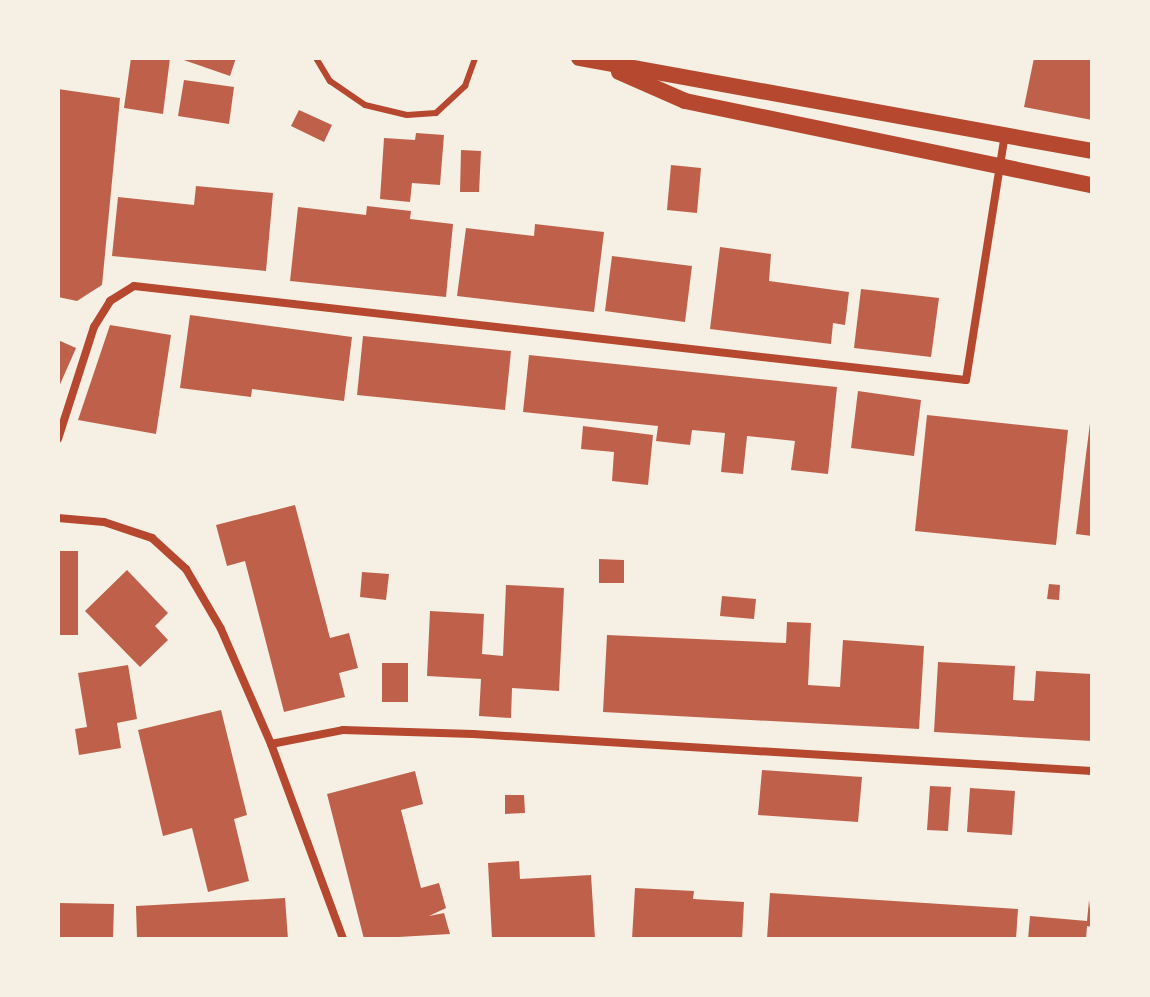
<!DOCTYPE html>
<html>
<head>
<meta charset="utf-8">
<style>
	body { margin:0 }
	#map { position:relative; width:1150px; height:997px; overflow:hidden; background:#f6efe4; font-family:"Open Sans",sans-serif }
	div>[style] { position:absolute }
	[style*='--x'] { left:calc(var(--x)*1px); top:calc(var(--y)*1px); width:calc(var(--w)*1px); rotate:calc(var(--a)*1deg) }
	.building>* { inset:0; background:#bf614a }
	.service>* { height:6px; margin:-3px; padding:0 3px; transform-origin:3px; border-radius:3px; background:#b5482f }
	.minor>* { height:8px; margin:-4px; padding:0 4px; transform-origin:4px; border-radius:4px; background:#b5482f }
	.secondary>* { height:16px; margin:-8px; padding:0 8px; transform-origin:8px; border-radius:8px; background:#b5482f }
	span { translate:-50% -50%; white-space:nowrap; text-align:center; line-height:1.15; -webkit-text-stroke:6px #f6efe4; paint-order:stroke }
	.frame { position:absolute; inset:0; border:60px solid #f6efe4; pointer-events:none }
</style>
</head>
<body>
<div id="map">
	<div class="building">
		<div style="clip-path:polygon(131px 58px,170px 58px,163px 114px,124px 108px)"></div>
		<div style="clip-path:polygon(178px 58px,236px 58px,230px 76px)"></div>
		<div style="clip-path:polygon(1034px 58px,1092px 58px,1092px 120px,1024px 107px)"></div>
		<div style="clip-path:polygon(184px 80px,234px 87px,229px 124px,178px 116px)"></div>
		<div style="clip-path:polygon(58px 89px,120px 98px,102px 285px,77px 301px,58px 297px)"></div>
		<div style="clip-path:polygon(299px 110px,332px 125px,324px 142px,291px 126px)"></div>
		<div style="clip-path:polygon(416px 133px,444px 135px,440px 185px,412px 183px,410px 202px,380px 199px,384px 138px,415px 140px)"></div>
		<div style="clip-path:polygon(461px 150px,481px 151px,479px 192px,460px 192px)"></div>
		<div style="clip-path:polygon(671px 165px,701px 168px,697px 213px,667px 210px)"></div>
		<div style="clip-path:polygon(196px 186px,273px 193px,266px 271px,112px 256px,118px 197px,194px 205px)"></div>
		<div style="clip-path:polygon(367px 206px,411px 211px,410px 219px,453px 224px,446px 297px,290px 281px,298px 207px,366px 215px)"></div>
		<div style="clip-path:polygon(535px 224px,604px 232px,594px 312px,457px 296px,466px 228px,534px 236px)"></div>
		<div style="clip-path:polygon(720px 247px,771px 254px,769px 281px,849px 292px,845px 325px,833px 323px,831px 344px,710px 329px)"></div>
		<div style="clip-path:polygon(612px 256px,692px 266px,685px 322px,605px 311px)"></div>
		<div style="clip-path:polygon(861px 289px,939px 298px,931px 357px,854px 348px)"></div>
		<div style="clip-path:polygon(190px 315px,352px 337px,344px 401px,252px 389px,251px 397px,180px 388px)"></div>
		<div style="clip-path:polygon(110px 325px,171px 335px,156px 434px,78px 420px)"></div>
		<div style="clip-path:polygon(363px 336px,511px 351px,505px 410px,357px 395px)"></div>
		<div style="clip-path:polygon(58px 340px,76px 348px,58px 389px)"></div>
		<div style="clip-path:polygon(529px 355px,837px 387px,828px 474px,791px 470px,795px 441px,747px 436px,743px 474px,721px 472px,725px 433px,692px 430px,690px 445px,656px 441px,658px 426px,523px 412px)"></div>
		<div style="clip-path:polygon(858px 391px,921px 400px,914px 456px,851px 448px)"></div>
		<div style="clip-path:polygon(927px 415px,1068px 430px,1056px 545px,915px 531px)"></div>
		<div style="clip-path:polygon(1090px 423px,1092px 423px,1092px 536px,1076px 534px)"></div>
		<div style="clip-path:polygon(583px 426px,653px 435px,648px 485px,612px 481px,614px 452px,581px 449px)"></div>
		<div style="clip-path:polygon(295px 505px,330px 638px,349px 633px,358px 668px,339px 673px,345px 697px,284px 712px,245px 561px,227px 566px,216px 525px)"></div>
		<div style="clip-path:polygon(58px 551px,78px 551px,78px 635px,58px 635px)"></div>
		<div style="clip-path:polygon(599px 559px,624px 560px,624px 583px,599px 583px)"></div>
		<div style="clip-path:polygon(127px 570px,168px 613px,155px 626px,168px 640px,140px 667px,85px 611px)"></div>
		<div style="clip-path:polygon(362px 572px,389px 574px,386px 600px,360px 597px)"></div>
		<div style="clip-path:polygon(1049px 584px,1060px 585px,1059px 600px,1047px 599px)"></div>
		<div style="clip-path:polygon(506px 585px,564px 588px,559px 691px,512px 688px,511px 718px,479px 716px,481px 679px,427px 676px,430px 611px,484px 614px,482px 654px,503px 656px)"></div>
		<div style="clip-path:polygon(722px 596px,756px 599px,754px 619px,720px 616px)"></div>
		<div style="clip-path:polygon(787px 622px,811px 623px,808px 685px,840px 687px,843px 640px,924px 646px,919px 729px,603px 712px,607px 635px,786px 643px)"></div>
		<div style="clip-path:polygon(938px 662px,1015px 666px,1013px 700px,1034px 701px,1036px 671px,1092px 674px,1092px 741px,934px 732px)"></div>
		<div style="clip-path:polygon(382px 663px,408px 663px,408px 702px,382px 702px)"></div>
		<div style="clip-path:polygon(128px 665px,137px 719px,117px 723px,121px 748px,79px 755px,75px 729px,87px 727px,78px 673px)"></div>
		<div style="clip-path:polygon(221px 710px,247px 815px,234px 819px,249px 881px,208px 892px,192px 828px,163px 836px,138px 730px)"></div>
		<div style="clip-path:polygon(762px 770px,862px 777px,858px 822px,758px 815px)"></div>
		<div style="clip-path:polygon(415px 771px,423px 804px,401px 810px,421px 888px,439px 883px,446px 908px,429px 916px,444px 913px,450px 934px,364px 939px,327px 794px)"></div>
		<div style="clip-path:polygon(930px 786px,951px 787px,948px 831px,927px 830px)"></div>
		<div style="clip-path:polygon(970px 788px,1015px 791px,1012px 835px,967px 832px)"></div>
		<div style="clip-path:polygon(505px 795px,524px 795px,525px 813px,505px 814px)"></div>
		<div style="clip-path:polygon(519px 861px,520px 879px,591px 875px,595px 939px,492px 939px,488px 863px)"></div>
		<div style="clip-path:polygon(635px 888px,694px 891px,693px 899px,744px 902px,742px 939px,632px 939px)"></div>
		<div style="clip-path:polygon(770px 893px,1018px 909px,1016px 939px,767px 939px)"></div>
		<div style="clip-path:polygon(285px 898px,288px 939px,137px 939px,136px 906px)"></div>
		<div style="clip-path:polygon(1089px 900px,1092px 927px,1087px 926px,1086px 939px,1028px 939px,1030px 916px,1087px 921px)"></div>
		<div style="clip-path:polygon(58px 903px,114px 904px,113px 939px,58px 939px)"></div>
	</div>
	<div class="service">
		<div style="--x:316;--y:58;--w:27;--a:59"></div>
		<div style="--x:330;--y:81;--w:42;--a:34.4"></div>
		<div style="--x:365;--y:105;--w:43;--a:13.4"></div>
		<div style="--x:407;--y:115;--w:29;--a:-4"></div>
		<div style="--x:436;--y:113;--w:40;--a:-43"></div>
		<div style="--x:465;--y:86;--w:30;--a:-70"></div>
	</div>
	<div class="minor">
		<div style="--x:58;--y:439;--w:118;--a:-72.2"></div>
		<div style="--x:94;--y:327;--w:31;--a:-58"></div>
		<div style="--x:110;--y:301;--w:28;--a:-32"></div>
		<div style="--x:134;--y:286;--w:837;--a:6.45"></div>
		<div style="--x:966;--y:380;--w:248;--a:-81"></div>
		<div style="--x:58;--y:518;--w:46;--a:5"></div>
		<div style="--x:104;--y:522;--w:51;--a:18.4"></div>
		<div style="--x:152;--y:538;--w:46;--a:42.4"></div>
		<div style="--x:186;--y:569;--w:69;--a:59.7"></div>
		<div style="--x:221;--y:629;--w:125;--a:66.5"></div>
		<div style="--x:271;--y:744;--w:208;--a:69.7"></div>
		<div style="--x:271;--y:744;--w:73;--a:-11"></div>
		<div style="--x:343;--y:730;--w:130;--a:1.8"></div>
		<div style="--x:473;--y:734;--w:620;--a:3.42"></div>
	</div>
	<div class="secondary">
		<div style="--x:579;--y:58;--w:521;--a:10.28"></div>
		<div style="--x:619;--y:72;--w:72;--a:23.7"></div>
		<div style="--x:685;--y:101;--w:416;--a:11.7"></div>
	</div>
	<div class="frame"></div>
</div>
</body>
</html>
